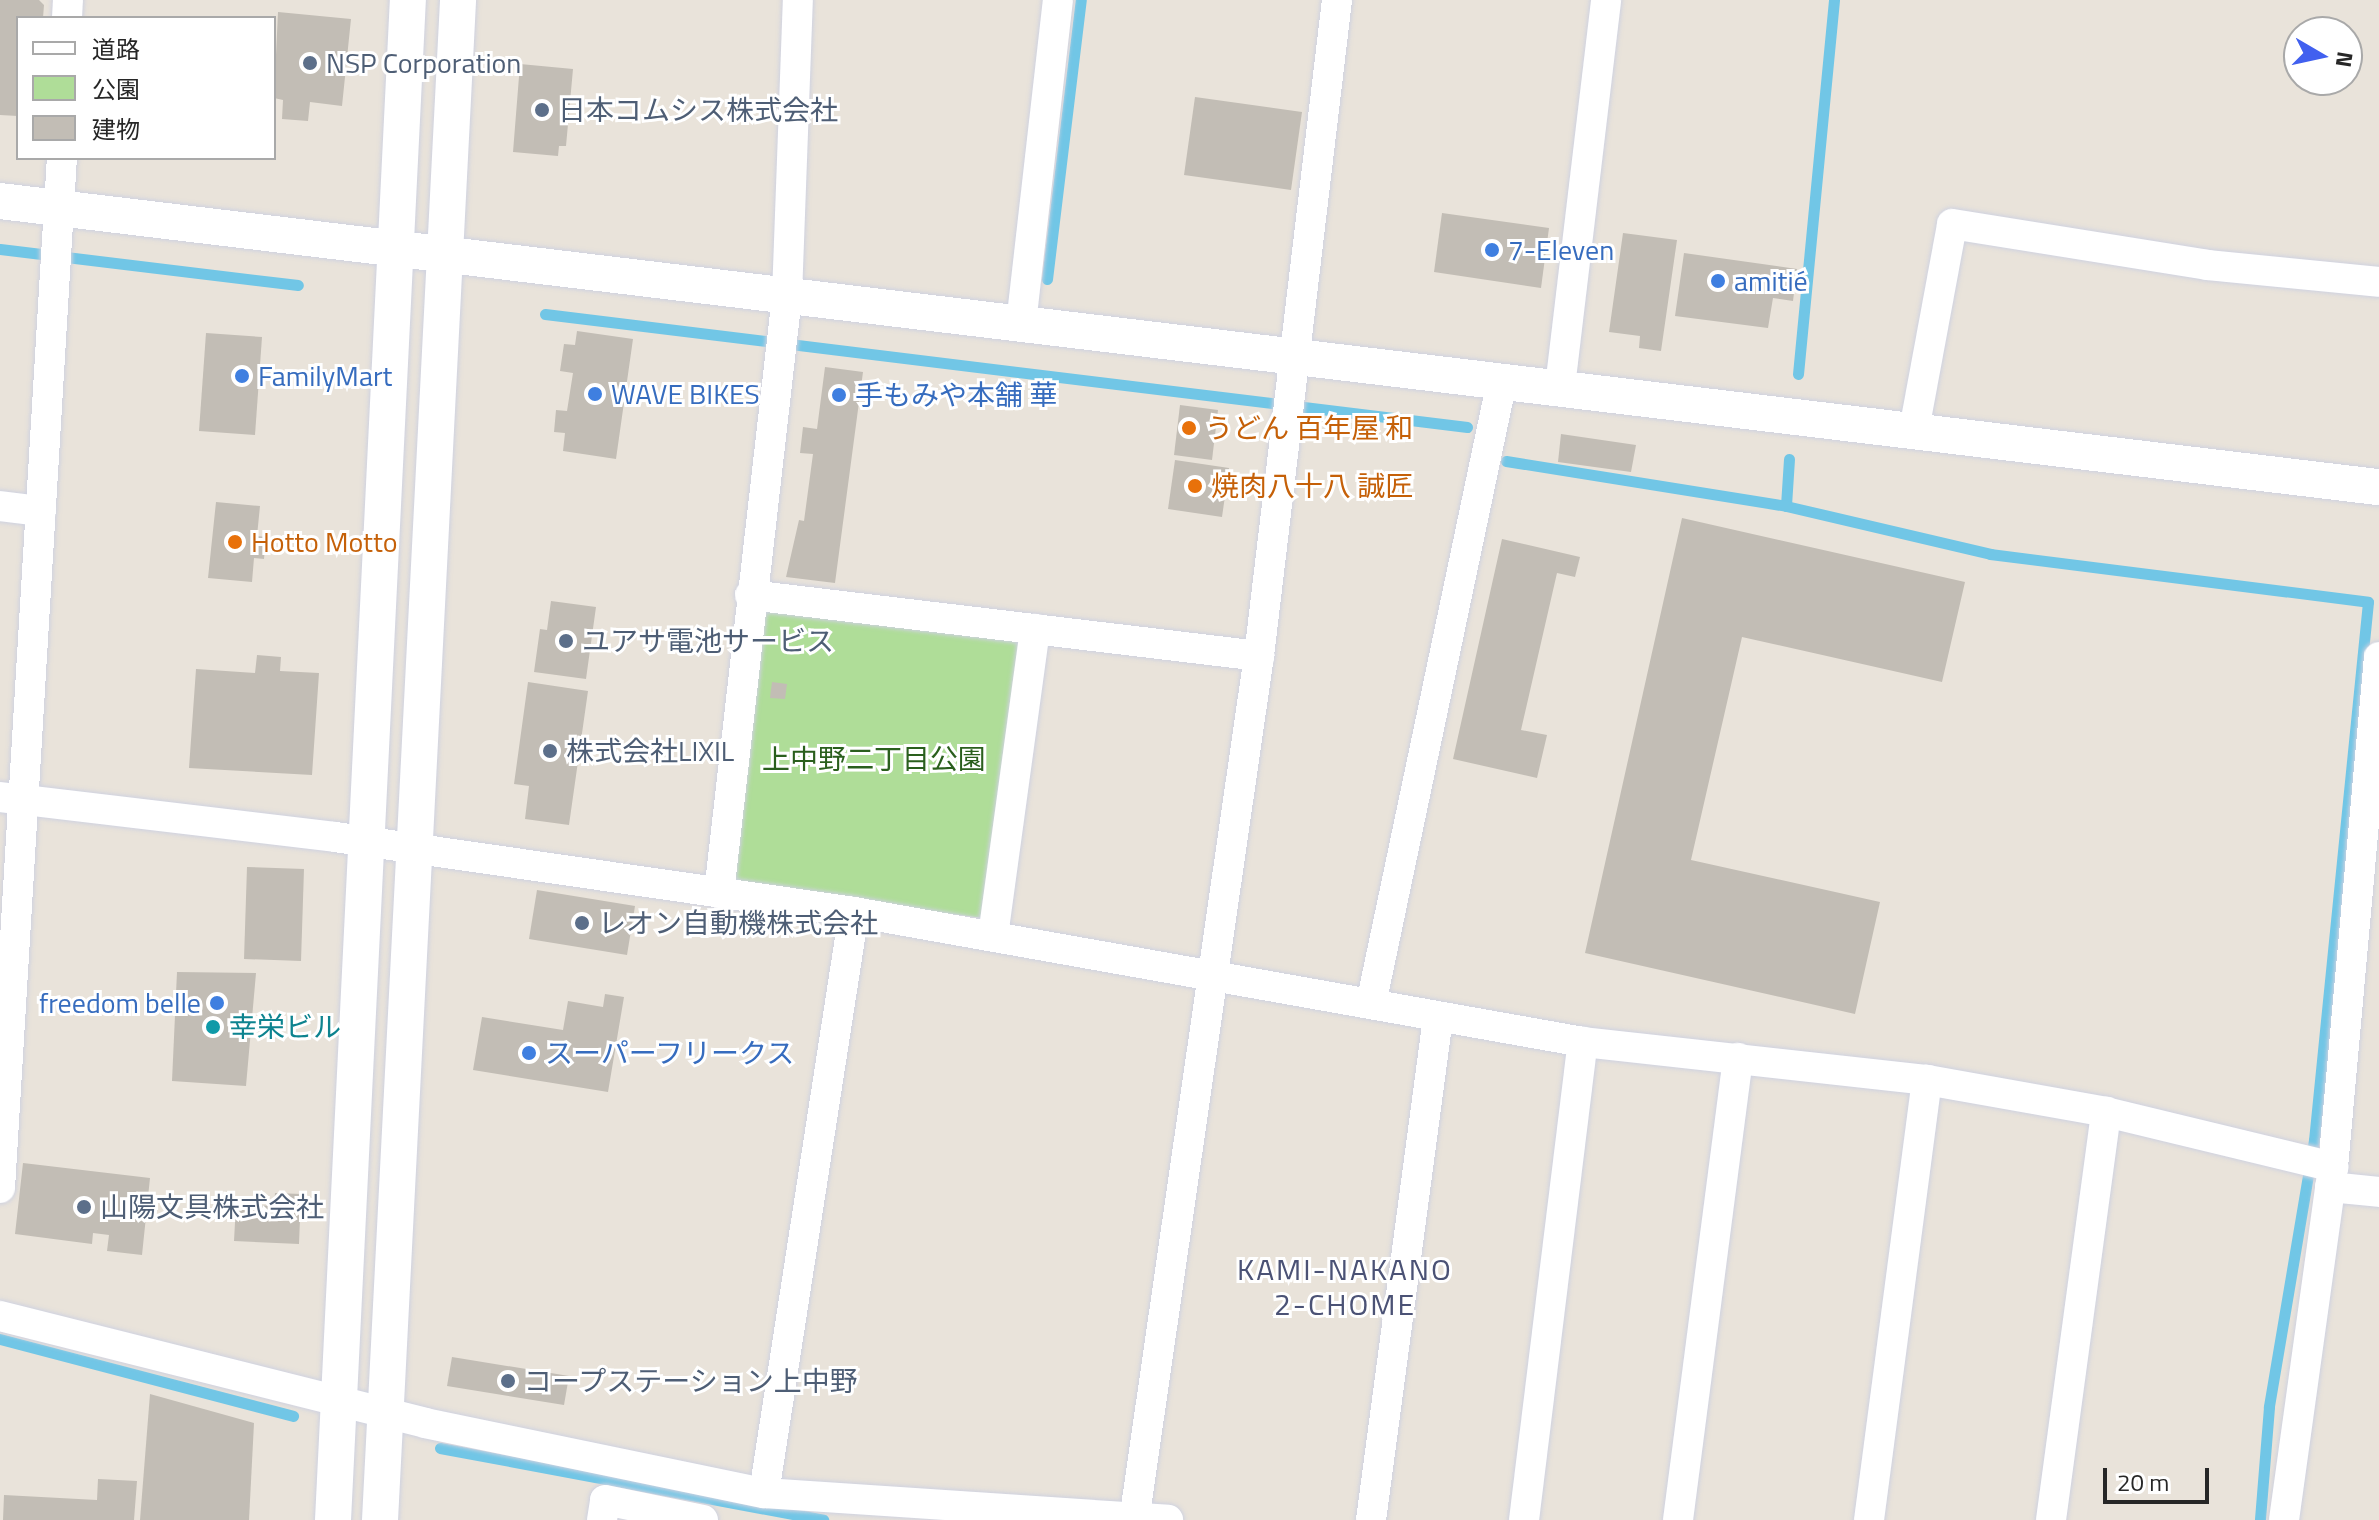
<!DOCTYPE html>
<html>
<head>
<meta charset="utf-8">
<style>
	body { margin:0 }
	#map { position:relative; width:2379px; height:1520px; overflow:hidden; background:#e9e3da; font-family:"Titillium Web","Noto Sans JP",sans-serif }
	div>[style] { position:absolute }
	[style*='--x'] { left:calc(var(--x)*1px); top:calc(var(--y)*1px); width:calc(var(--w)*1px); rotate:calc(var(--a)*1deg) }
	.green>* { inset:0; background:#afdd98 }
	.stream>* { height:11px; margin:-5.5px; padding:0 5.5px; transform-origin:5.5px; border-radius:5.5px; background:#71c6e6 }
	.building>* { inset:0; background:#c2bdb5 }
	.roads { filter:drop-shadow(0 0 2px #cfd2e0) drop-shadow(0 0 2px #cfd2e0) }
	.minor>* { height:30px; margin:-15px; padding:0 15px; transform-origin:15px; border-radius:15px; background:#fff }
	.tertiary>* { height:36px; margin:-18px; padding:0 18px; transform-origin:18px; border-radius:18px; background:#fff }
	.dots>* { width:22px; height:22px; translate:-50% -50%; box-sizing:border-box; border:4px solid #fff; border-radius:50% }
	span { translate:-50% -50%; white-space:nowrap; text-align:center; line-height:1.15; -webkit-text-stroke:6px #fff; paint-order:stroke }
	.service-label { font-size:28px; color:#4e5e75 }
	.left { translate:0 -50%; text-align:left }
	.shop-label { font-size:28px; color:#366cbe }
	.right { translate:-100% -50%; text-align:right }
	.food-label { font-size:28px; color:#c56008 }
	.park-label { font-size:28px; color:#2a5f1d }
	.culture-label { font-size:28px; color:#0d838f }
	.neighbourhood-label { font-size:30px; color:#4b5275; letter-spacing:2px }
	.legend { position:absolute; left:16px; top:16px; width:260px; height:144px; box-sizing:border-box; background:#fff; border:2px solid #a9a9a9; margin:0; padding:10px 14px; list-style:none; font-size:24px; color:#272727 }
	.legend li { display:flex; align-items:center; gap:16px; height:40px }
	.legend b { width:40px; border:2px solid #a9a9a9 }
	.north { position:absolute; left:2283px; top:16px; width:80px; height:80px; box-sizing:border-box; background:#fff; border:2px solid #a9a9a9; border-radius:50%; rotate:99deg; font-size:22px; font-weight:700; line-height:32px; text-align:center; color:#272727 }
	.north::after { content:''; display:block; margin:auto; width:28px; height:36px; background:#4160ef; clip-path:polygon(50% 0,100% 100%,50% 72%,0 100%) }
	.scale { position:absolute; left:2103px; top:1468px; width:106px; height:36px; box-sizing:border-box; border:4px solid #272727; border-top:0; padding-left:10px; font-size:24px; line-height:28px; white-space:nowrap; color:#272727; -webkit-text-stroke:6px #fff; paint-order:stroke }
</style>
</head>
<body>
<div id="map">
	<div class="green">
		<div style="clip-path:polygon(762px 607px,1021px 640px,983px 918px,730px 886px)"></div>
	</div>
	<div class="stream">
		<div style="--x:0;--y:249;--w:300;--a:6.9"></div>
		<div style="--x:1047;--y:279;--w:281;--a:-83.1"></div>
		<div style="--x:545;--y:314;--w:929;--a:6.99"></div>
		<div style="--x:1798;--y:374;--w:376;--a:-84.5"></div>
		<div style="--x:1789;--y:459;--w:47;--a:93.7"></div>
		<div style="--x:1786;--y:506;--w:210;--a:13.2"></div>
		<div style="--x:1990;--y:554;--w:381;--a:7.2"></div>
		<div style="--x:2368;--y:602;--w:541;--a:95.73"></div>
		<div style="--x:2314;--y:1140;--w:271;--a:99.6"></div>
		<div style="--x:2269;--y:1407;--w:113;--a:94.6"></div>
		<div style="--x:1506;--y:461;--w:284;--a:9.1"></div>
		<div style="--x:0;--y:1339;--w:303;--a:14.7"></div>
		<div style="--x:440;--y:1448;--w:390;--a:10.6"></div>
	</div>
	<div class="building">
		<div style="clip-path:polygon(0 0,39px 0,44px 5px,43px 18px,18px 18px,18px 116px,0 115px)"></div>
		<div style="clip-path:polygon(278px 12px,351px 19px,342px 106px,310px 102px,308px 121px,282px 119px,283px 100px,274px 98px)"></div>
		<div style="clip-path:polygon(520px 64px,573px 69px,566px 146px,559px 146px,558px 156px,513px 152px)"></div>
		<div style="clip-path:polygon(1195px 97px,1302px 112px,1291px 190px,1184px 175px)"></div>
		<div style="clip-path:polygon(1442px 213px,1549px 228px,1541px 288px,1434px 272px)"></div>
		<div style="clip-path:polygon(1623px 233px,1677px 240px,1661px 351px,1639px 348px,1640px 336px,1609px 332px)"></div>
		<div style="clip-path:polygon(1684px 253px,1797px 269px,1793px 301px,1773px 298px,1768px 328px,1675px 316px)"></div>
		<div style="clip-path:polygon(577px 331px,633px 339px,616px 459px,563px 451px,565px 433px,554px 432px,556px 410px,567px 411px,573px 373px,560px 371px,564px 344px,575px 345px)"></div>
		<div style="clip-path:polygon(206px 333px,262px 337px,255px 435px,199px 431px)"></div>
		<div style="clip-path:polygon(825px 367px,863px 372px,835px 583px,786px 577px,799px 520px,804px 521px,813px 454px,800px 453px,803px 427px,817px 429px)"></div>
		<div style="clip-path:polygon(1180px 405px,1218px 410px,1212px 460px,1174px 455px)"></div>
		<div style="clip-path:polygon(1561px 434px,1636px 445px,1631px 472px,1558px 462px)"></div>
		<div style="clip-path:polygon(1175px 460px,1229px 468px,1222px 517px,1168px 509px)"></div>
		<div style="clip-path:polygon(216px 502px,260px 506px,257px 536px,266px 537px,264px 559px,254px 558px,252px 582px,208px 578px)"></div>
		<div style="clip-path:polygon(1682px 518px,1965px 582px,1942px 682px,1742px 637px,1691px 860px,1880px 902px,1855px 1014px,1585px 953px)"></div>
		<div style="clip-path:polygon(1502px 539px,1580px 557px,1575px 577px,1557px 573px,1521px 730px,1547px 735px,1537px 778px,1453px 759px)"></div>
		<div style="clip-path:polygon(551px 601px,596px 607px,586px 679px,534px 672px,540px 629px,547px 630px)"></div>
		<div style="clip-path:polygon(257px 655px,281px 657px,280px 671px,319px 673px,312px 775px,189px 768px,196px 669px,255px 673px)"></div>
		<div style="clip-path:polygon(528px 682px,588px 691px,569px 825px,525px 819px,529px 786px,514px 784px)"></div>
		<div style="clip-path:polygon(772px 682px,787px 684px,785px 699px,770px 698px)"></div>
		<div style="clip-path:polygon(247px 867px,304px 869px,301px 961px,244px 959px)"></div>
		<div style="clip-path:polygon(537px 890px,635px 906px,627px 955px,529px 939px)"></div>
		<div style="clip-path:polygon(177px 972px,256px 973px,246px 1086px,172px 1081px)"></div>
		<div style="clip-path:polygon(605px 994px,624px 997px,608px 1092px,473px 1070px,482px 1017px,563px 1030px,568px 1001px,603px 1007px)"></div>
		<div style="clip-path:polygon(23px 1163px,150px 1178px,142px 1255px,107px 1251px,109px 1235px,93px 1233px,92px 1244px,15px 1234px)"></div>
		<div style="clip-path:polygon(275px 1193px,301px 1194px,299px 1244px,234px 1241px,236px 1204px,274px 1206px)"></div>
		<div style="clip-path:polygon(452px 1357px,569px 1376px,564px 1405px,447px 1386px)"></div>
		<div style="clip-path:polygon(150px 1394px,254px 1423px,249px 1520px,140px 1520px)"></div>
		<div style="clip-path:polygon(98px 1479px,137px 1481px,134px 1520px,3px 1520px,4px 1495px,97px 1500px)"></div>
	</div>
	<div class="roads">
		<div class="minor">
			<div style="--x:67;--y:18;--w:18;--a:-87"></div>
			<div style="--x:1021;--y:324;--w:326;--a:-83.5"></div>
			<div style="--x:1560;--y:387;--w:390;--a:-83.2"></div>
			<div style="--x:1914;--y:430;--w:209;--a:-79.5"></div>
			<div style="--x:1952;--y:224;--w:258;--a:9.1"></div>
			<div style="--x:2207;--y:265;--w:173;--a:5.6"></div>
			<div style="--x:0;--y:506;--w:41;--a:7"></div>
			<div style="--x:750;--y:595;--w:513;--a:6.83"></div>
			<div style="--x:0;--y:797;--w:337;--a:6.8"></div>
			<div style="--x:335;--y:837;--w:524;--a:8.22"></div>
			<div style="--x:854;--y:912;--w:741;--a:10.11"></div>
			<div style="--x:1583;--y:1042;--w:346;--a:6.3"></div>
			<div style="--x:1927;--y:1080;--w:182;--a:10.1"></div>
			<div style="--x:2106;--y:1112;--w:234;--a:13.6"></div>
			<div style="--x:719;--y:893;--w:601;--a:-83.5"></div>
			<div style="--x:787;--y:296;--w:296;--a:-87.9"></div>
			<div style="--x:993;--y:936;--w:310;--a:-82.2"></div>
			<div style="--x:1371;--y:1004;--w:637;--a:-78.13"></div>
			<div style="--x:2330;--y:1187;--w:49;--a:5.8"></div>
			<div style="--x:0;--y:1188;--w:1032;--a:-86.56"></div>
			<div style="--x:0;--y:1316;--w:438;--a:14.1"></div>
			<div style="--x:425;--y:1423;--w:346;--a:11.7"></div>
			<div style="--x:764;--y:1493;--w:405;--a:3.8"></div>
			<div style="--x:764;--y:1493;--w:588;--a:-81.19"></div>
			<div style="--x:1135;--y:1514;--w:867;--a:-81.78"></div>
			<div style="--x:1259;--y:656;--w:661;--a:-83.22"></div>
			<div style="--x:602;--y:1520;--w:20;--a:-81"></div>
			<div style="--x:605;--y:1500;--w:100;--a:11.5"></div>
			<div style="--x:1371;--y:1520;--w:506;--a:-82.4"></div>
			<div style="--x:1524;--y:1520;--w:482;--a:-83"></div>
			<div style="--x:1678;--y:1520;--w:466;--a:-82.6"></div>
			<div style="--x:1869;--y:1520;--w:444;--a:-82.5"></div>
			<div style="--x:2051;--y:1520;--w:412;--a:-82.3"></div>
			<div style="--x:2284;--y:1520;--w:356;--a:-82.1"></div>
			<div style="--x:2333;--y:1167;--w:512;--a:-84.85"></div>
		</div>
		<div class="tertiary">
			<div style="--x:0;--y:201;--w:2396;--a:6.86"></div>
			<div style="--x:333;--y:1520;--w:1522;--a:-87.18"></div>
			<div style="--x:380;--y:1520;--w:1522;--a:-87.06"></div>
		</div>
	</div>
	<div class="dots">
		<div style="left:310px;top:63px;background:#5c6f8a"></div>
		<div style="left:542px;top:110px;background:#5c6f8a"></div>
		<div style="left:1492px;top:250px;background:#3f7fe0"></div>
		<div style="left:1718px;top:281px;background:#3f7fe0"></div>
		<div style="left:242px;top:376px;background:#3f7fe0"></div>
		<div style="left:595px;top:394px;background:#3f7fe0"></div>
		<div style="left:839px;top:395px;background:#3f7fe0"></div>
		<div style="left:1189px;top:428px;background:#e8710a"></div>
		<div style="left:1195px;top:486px;background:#e8710a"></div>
		<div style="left:235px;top:542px;background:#e8710a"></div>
		<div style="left:566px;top:641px;background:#5c6f8a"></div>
		<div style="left:550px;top:751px;background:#5c6f8a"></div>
		<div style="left:582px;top:923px;background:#5c6f8a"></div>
		<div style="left:217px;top:1003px;background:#3f7fe0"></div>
		<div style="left:213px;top:1027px;background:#0f9aa8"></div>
		<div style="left:529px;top:1053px;background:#3f7fe0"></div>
		<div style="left:84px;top:1207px;background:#5c6f8a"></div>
		<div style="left:508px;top:1381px;background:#5c6f8a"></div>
	</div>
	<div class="service-label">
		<span class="left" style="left:326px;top:63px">NSP Corporation</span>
		<span class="left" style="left:558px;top:110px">日本コムシス株式会社</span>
		<span class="left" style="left:582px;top:641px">ユアサ電池サービス</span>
		<span class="left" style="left:566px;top:751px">株式会社LIXIL</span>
		<span class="left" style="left:598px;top:923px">レオン自動機株式会社</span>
		<span class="left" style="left:100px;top:1207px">山陽文具株式会社</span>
		<span class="left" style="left:524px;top:1381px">コープステーション上中野</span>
	</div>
	<div class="shop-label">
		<span class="left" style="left:1508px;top:250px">7-Eleven</span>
		<span class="left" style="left:1734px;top:281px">amitié</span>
		<span class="left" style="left:258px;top:376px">FamilyMart</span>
		<span class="left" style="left:611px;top:394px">WAVE BIKES</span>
		<span class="left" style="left:855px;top:395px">手もみや本舗 華</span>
		<span class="right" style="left:201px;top:1003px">freedom belle</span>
		<span class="left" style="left:545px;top:1053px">スーパーフリークス</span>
	</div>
	<div class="food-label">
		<span class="left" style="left:1205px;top:428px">うどん 百年屋 和</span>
		<span class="left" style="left:1211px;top:486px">焼肉八十八 誠匠</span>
		<span class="left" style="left:251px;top:542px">Hotto Motto</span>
	</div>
	<div class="park-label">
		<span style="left:874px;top:759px">上中野二丁目公園</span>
	</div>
	<div class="culture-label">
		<span class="left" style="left:229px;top:1027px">幸栄ビル</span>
	</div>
	<div class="neighbourhood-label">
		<span style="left:1345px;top:1286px">KAMI-NAKANO<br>2-CHOME</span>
	</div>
	<ul class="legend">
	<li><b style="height:10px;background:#fff"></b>道路</li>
	<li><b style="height:22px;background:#afdd98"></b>公園</li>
	<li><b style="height:22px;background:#c2bdb5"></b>建物</li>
	</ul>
	<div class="north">N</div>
	<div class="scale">20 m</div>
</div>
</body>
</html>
